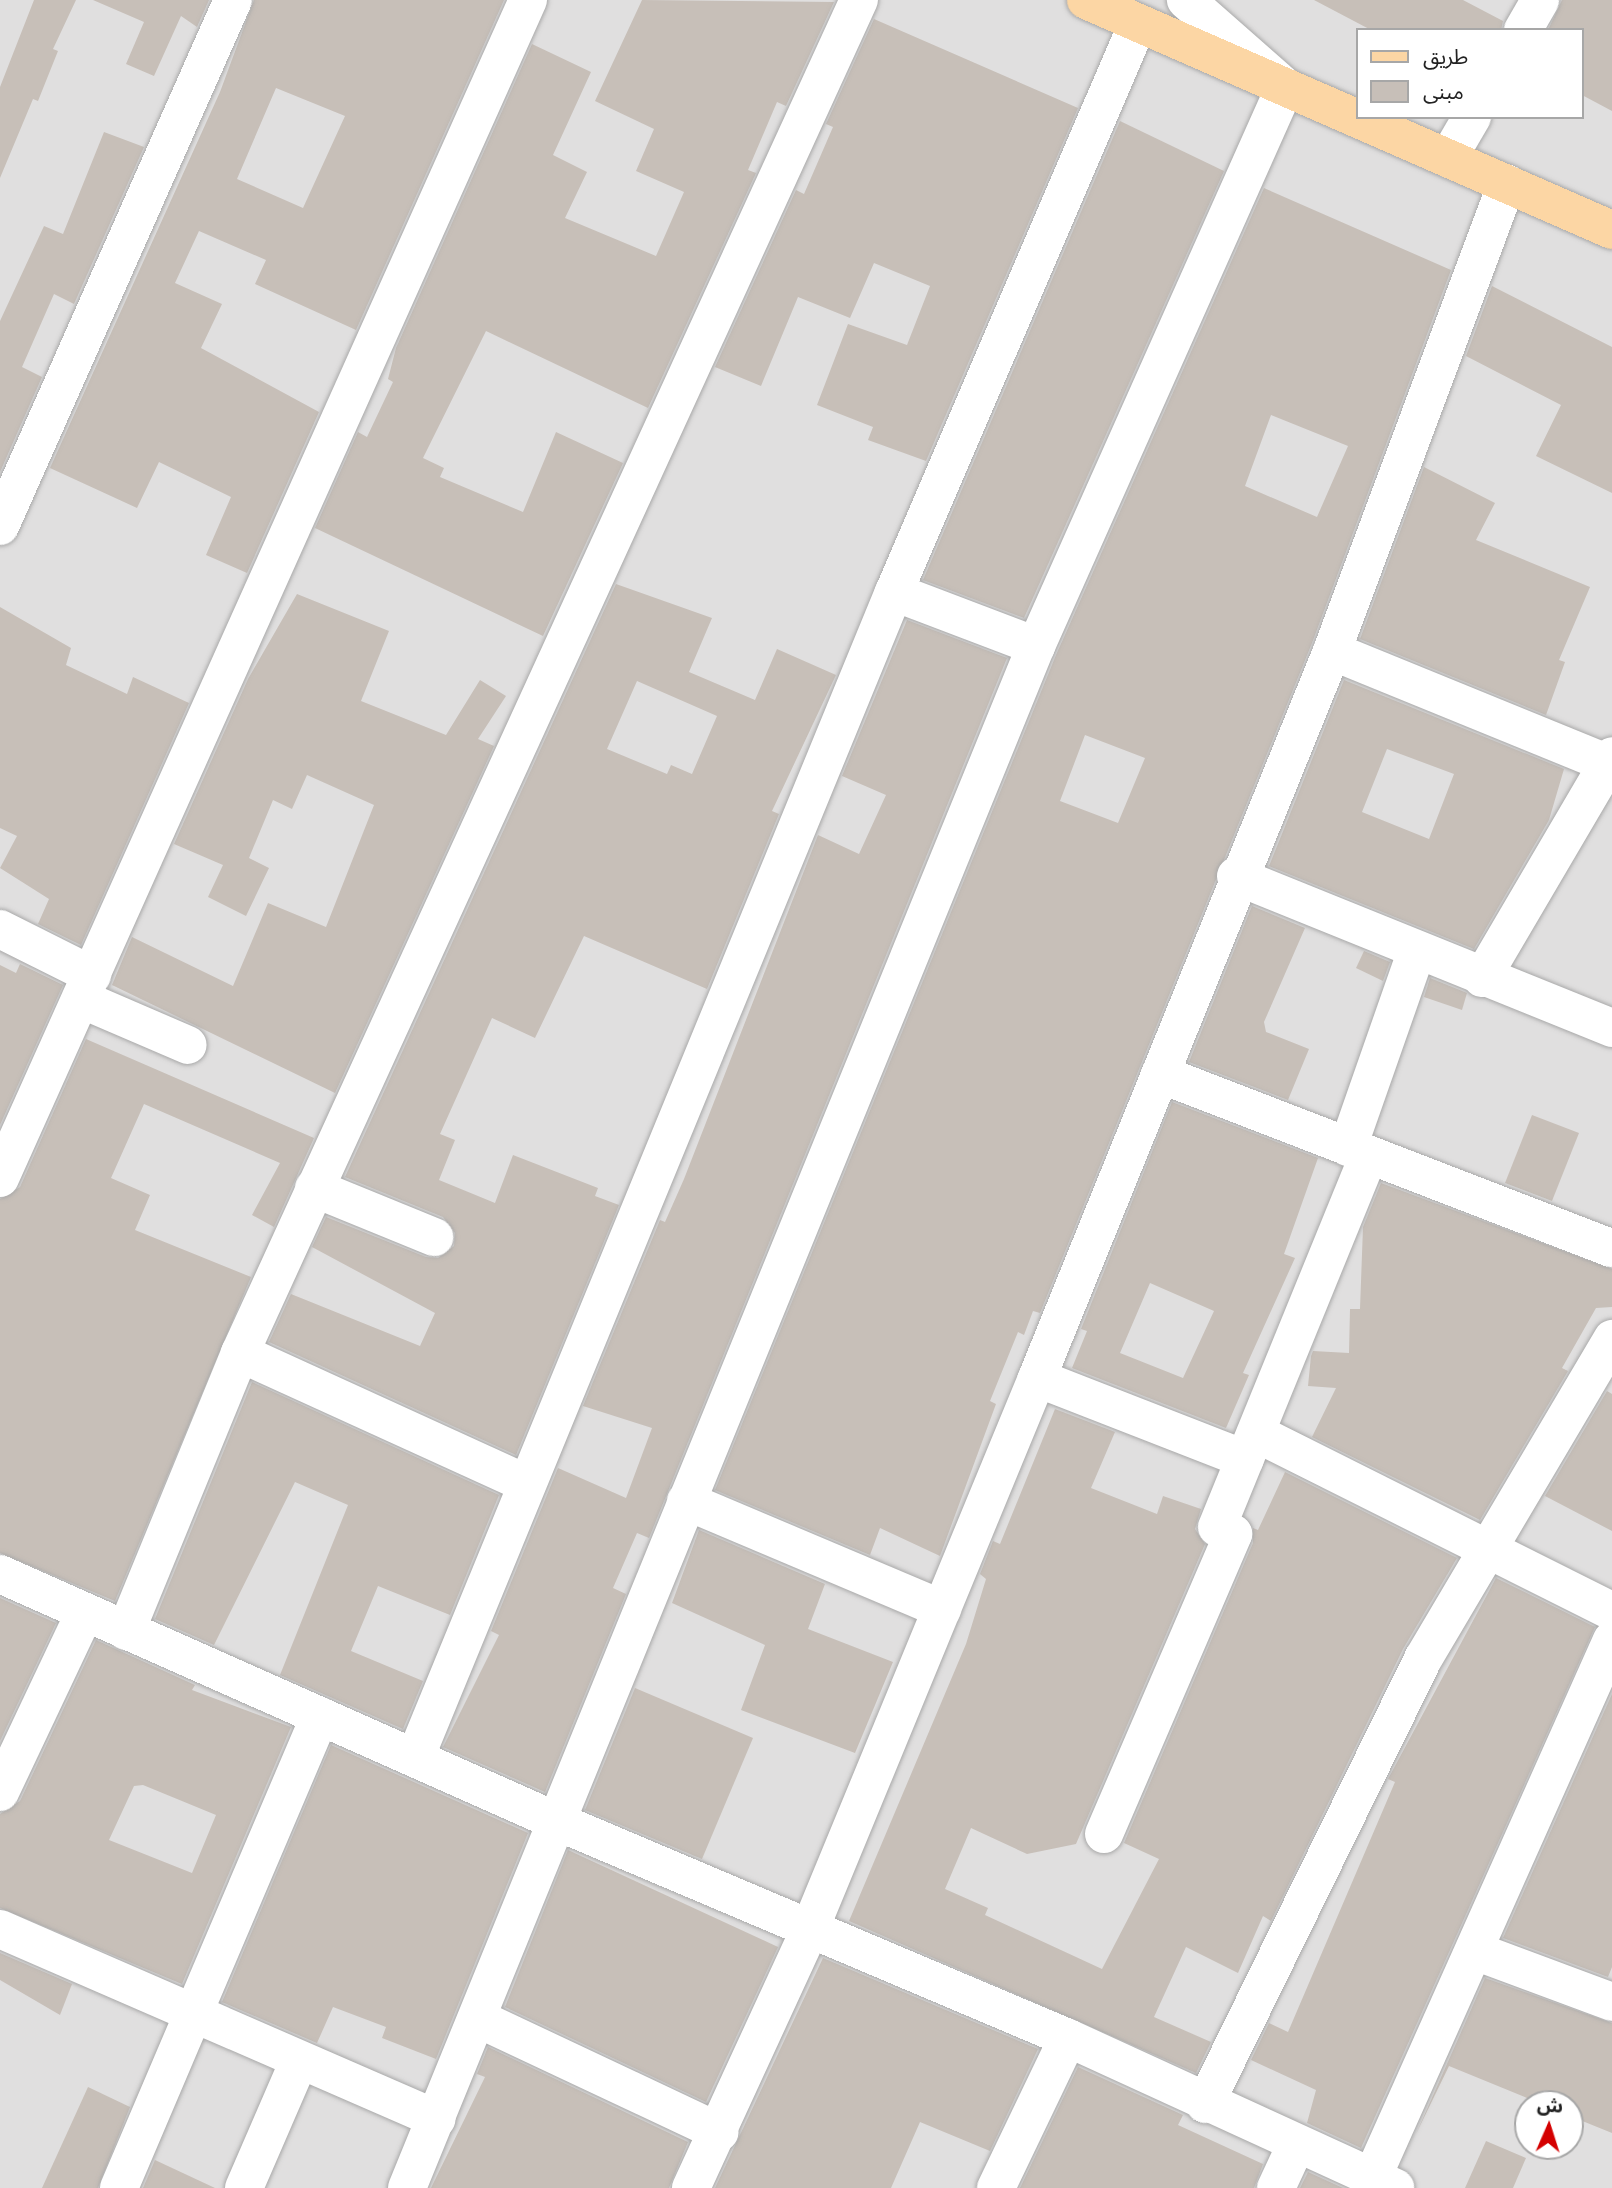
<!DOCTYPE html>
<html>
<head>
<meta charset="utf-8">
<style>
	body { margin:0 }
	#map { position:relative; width:1612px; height:2188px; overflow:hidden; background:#f2efe9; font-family:Karla,"Noto Sans Arabic",sans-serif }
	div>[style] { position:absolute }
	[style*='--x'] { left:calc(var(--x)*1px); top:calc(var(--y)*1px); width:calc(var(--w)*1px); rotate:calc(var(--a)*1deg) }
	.residential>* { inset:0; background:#e0dfdf }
	.building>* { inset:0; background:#c7bfb8 }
	.roads { filter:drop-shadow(0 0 2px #a9a9a9) drop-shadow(0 0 2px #a9a9a9) }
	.minor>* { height:38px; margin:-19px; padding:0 19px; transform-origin:19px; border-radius:19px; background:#fff }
	.major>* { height:38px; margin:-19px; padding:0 19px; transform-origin:19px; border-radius:19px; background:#fcd6a4 }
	span { translate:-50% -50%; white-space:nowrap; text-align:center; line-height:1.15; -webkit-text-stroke:7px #fff; paint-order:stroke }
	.legend { position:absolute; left:1356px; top:28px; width:228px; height:91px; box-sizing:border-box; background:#fff; border:2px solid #a7a7a7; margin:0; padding:9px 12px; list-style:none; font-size:21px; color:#222 }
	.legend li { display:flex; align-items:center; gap:14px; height:35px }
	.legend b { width:35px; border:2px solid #a7a7a7 }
	.north { position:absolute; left:1514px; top:2090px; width:70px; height:70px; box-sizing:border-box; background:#fff; border:2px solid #a7a7a7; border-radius:50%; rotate:3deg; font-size:19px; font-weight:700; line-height:28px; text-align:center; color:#222 }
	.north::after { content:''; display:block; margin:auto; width:24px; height:32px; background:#d40000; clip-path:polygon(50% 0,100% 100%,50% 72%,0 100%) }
</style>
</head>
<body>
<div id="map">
	<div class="residential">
		<div style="clip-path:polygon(evenodd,0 0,1612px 0,1612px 2188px,0 2188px,0 0,1358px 30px,1582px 30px,1582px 117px,1358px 117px,1358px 30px,0 0,1528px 2104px,1570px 2104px,1570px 2146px,1528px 2146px,1528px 2104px)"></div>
	</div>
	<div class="building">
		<div style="clip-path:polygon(34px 0,76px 0,53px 49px,58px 51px,38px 101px,33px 99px,0 178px,0 87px)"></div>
		<div style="clip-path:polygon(93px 0,209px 0,197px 27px,181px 16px,154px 76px,126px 64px,144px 22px)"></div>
		<div style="clip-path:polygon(evenodd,254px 0,504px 0,356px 330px,255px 284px,266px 260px,199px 231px,175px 283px,222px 304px,201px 348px,319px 412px,247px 573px,206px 555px,231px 497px,159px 462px,137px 508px,50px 468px,220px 92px,254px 0,276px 88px,345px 116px,303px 208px,237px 179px,276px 88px)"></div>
		<div style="clip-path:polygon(642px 0,834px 2px,786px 106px,777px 102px,748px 170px,756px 173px,648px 408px,486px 331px,423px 458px,444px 468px,440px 477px,523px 512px,556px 432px,623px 463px,543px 636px,315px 528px,358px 432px,367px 437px,393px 382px,388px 379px,396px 348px,532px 44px,591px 72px,553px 155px,587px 172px,565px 218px,656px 256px,684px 192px,636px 171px,654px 129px,595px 101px)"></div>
		<div style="clip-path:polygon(1314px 0,1463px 0,1503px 21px,1501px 30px,1371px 30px)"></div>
		<div style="clip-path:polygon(1562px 0,1612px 0,1612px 111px,1582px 95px,1582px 30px,1548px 30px)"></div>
		<div style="clip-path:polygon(874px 19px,1078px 108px,926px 461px,868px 440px,873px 427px,817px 405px,848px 324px,907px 345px,930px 286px,874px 263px,850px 318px,798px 297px,761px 386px,715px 367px,796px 190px,804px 194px,833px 127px,826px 124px)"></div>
		<div style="clip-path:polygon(1120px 121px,1224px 171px,1024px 618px,923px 580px)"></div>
		<div style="clip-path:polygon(104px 132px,144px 147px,74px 304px,54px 294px,22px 367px,42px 377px,0 472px,0 321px,44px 226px,63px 234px)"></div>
		<div style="clip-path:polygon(evenodd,1264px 188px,1451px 270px,1312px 643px,1040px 1313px,1033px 1311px,1024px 1335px,1018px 1332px,990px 1401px,996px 1404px,940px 1556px,880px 1528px,870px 1555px,715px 1490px,1056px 655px,1264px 188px,1271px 415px,1348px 446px,1317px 517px,1245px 486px,1271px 415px,1264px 188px,1085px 735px,1145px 758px,1118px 823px,1060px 801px,1085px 735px)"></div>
		<div style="clip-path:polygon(1492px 286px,1612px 347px,1612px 493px,1536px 456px,1561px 405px,1466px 356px)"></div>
		<div style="clip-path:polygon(1424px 467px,1495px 503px,1476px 540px,1590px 587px,1559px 660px,1565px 662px,1546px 715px,1360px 639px)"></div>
		<div style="clip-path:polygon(evenodd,616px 584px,712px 618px,689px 672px,755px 700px,777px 649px,836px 675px,772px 811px,779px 814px,707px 989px,584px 936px,535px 1038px,492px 1018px,440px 1134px,455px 1140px,439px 1180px,495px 1203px,513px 1155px,598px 1188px,595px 1196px,619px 1205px,516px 1455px,269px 1342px,291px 1294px,420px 1346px,435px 1313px,312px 1247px,326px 1217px,426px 1257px,438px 1258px,454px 1246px,455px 1233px,443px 1217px,345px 1177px,616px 584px,637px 681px,717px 716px,692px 774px,671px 765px,667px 774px,607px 749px,637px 681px)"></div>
		<div style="clip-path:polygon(297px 594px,389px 631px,361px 701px,446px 735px,480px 680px,506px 696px,478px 739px,494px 746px,335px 1093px,112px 985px,132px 937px,233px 986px,268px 903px,326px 927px,374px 805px,307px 775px,292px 809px,273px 800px,249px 858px,269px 868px,246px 916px,208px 897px,223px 865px,174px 844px,248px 679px)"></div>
		<div style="clip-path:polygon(0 607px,71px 648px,66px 665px,127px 694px,133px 677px,189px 703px,81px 945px,38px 924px,49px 899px,0 868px,17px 836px,0 828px)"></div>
		<div style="clip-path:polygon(907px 620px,1007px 658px,649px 1538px,637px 1533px,613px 1588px,626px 1594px,545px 1792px,443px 1747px,499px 1635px,491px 1631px,558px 1468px,626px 1498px,652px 1428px,583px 1406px,660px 1220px,665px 1222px,684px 1179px,818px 835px,859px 854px,886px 795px,842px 776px)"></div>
		<div style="clip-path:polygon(evenodd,1344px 680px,1564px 769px,1549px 820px,1474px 949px,1269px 866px,1344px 680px,1387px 749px,1454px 774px,1429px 839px,1362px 812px,1387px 749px)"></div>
		<div style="clip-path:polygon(1252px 906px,1305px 928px,1264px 1022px,1266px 1032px,1309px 1049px,1288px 1100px,1189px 1062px)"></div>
		<div style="clip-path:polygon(1364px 951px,1390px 962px,1383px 981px,1356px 968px)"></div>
		<div style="clip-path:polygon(20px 964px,63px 985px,0 1125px,0 965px,16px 973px)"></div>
		<div style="clip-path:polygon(1430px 978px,1467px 993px,1462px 1010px,1424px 997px)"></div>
		<div style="clip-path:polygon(86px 1039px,314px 1138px,274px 1227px,252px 1215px,280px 1163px,144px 1104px,111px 1178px,150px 1195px,135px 1230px,251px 1277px,115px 1601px,0 1553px,0 1199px,20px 1187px)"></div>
		<div style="clip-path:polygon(evenodd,1172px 1102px,1318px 1158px,1284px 1254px,1295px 1258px,1243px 1373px,1249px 1375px,1226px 1428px,1072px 1368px,1087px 1331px,1081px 1329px,1172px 1102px,1150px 1283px,1214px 1311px,1183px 1378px,1120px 1353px,1150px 1283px)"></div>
		<div style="clip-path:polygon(1532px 1115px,1579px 1133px,1552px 1201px,1505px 1183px)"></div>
		<div style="clip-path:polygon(1381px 1183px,1612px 1269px,1612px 1307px,1596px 1308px,1562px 1368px,1568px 1371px,1480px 1520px,1312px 1437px,1336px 1388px,1308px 1386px,1311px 1356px,1313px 1351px,1349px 1353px,1350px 1309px,1360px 1309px,1363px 1227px)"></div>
		<div style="clip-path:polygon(252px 1382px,499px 1495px,450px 1615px,378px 1586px,351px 1651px,423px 1681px,403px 1729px,280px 1675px,348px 1505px,295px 1482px,214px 1645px,155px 1619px)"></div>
		<div style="clip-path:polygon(1607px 1391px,1612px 1394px,1612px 1531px,1545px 1496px)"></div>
		<div style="clip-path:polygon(1055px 1409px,1115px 1432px,1091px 1488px,1157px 1514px,1163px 1496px,1201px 1509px,1195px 1529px,1205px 1544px,1076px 1844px,1027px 1854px,971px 1828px,945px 1889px,988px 1908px,985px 1915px,1102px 1969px,1159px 1859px,1124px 1843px,1253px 1543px,1253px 1528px,1258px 1530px,1285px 1472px,1457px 1558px,1403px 1649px,1271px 1921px,1263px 1916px,1238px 1973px,1186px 1947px,1154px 2017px,1211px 2042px,1196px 2073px,849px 1921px,966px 1644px,986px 1579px,980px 1574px,993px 1541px,1000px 1544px)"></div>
		<div style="clip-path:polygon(699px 1530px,825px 1584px,808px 1629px,893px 1662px,855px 1753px,741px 1710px,765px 1645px,672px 1603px)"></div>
		<div style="clip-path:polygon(1496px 1578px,1595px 1627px,1361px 2148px,1307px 2123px,1316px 2090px,1251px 2060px,1269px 2023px,1288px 2032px,1395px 1782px,1388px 1779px)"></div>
		<div style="clip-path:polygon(0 1598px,56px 1623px,0 1741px)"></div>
		<div style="clip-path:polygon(evenodd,96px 1640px,195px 1685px,192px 1690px,291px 1727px,182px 1984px,0 1908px,0 1814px,20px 1801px,96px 1640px,143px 1785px,216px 1815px,192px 1873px,109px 1840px,134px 1786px,143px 1785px)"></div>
		<div style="clip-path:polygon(635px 1688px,753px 1738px,702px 1859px,585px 1810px)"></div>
		<div style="clip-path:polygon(1612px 1694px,1612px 1967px,1608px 1977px,1503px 1938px)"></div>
		<div style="clip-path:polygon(331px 1745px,528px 1833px,436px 2059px,382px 2038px,386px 2027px,333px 2007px,317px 2043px,222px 2002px)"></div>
		<div style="clip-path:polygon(568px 1850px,778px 1947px,706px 2102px,505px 2007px)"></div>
		<div style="clip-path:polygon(0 1953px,72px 1984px,60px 2015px,0 1980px)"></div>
		<div style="clip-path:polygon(823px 1958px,1038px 2049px,990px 2151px,920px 2122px,891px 2188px,715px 2188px)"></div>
		<div style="clip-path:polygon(1485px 1978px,1612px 2023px,1612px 2133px,1570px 2116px,1570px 2104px,1542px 2104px,1449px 2066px,1416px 2134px)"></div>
		<div style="clip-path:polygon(488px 2047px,688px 2142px,669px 2188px,431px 2188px,485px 2077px,477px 2074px)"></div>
		<div style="clip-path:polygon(1078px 2067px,1183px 2115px,1178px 2125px,1263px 2164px,1254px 2188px,1020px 2188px)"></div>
		<div style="clip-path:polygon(88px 2087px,130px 2107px,98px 2188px,42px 2188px)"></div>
		<div style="clip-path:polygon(1486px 2141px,1526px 2158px,1513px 2188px,1465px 2188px)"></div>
		<div style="clip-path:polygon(155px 2160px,215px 2188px,143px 2188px)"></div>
		<div style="clip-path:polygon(1308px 2172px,1343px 2188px,1300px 2188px)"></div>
	</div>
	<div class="roads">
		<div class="minor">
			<div style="--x:1523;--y:30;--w:34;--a:-60"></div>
			<div style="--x:1448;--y:158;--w:48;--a:-59.7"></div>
			<div style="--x:0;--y:526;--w:575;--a:-66.11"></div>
			<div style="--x:894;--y:592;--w:152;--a:20.8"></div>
			<div style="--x:1332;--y:651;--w:297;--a:22.2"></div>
			<div style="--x:1236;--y:876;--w:406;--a:22"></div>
			<div style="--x:0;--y:929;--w:103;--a:26.6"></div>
			<div style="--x:1482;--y:978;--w:257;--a:-59.6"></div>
			<div style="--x:81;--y:999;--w:116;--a:23.3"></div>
			<div style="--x:1160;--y:1074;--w:484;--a:21.1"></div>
			<div style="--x:1348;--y:1147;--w:206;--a:-70.7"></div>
			<div style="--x:0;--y:1178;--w:1291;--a:-65.86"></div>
			<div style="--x:314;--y:1188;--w:130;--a:22.2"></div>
			<div style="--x:240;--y:1353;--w:313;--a:24.5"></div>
			<div style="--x:1037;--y:1378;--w:223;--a:21.3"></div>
			<div style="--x:1256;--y:1433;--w:398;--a:26.6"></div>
			<div style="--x:686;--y:1501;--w:278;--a:22.9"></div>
			<div style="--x:0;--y:1574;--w:608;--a:23.95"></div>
			<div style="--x:556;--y:1821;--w:556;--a:22.97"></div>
			<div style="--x:1068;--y:2038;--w:360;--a:24.6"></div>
			<div style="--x:126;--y:1631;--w:300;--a:-67.7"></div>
			<div style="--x:240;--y:1353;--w:1488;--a:-65.42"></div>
			<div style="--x:415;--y:1758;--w:1261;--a:-67.67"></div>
			<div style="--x:894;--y:592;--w:619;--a:-66.79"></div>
			<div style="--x:0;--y:1792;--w:197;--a:-64.7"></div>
			<div style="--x:1104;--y:1834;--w:327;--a:-66.7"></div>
			<div style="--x:1233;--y:1534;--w:17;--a:-156"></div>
			<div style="--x:1217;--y:1527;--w:402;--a:-67.8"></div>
			<div style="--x:0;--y:1929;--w:476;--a:23.5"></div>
			<div style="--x:1475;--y:1951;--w:146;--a:20.4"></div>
			<div style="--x:477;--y:2018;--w:268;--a:25.2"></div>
			<div style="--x:1205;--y:2104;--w:496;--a:-63.9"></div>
			<div style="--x:1423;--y:1659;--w:372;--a:-59.4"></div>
			<div style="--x:1372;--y:2178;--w:589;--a:-65.96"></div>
			<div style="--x:119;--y:2188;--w:513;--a:-66.93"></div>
			<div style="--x:244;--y:2188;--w:136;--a:-66.6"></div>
			<div style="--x:407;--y:2188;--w:1665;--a:-67.81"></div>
			<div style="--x:1036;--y:646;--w:612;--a:-65.99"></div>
			<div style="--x:1285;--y:87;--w:132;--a:-138.7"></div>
			<div style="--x:691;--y:2188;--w:283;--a:-65.3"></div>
			<div style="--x:809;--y:1931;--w:598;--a:-67.59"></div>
			<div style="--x:1037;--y:1378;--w:785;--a:-67.91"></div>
			<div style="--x:1332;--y:651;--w:499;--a:-69.5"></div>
			<div style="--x:996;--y:2188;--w:166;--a:-64.4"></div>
			<div style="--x:1276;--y:2188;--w:47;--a:-65.1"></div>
		</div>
		<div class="major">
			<div style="--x:1086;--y:0;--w:574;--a:23.62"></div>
		</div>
	</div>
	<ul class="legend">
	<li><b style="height:9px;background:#fcd6a4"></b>طريق</li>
	<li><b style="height:19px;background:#c7bfb8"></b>مبنى</li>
	</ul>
	<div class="north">ش</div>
</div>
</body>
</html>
